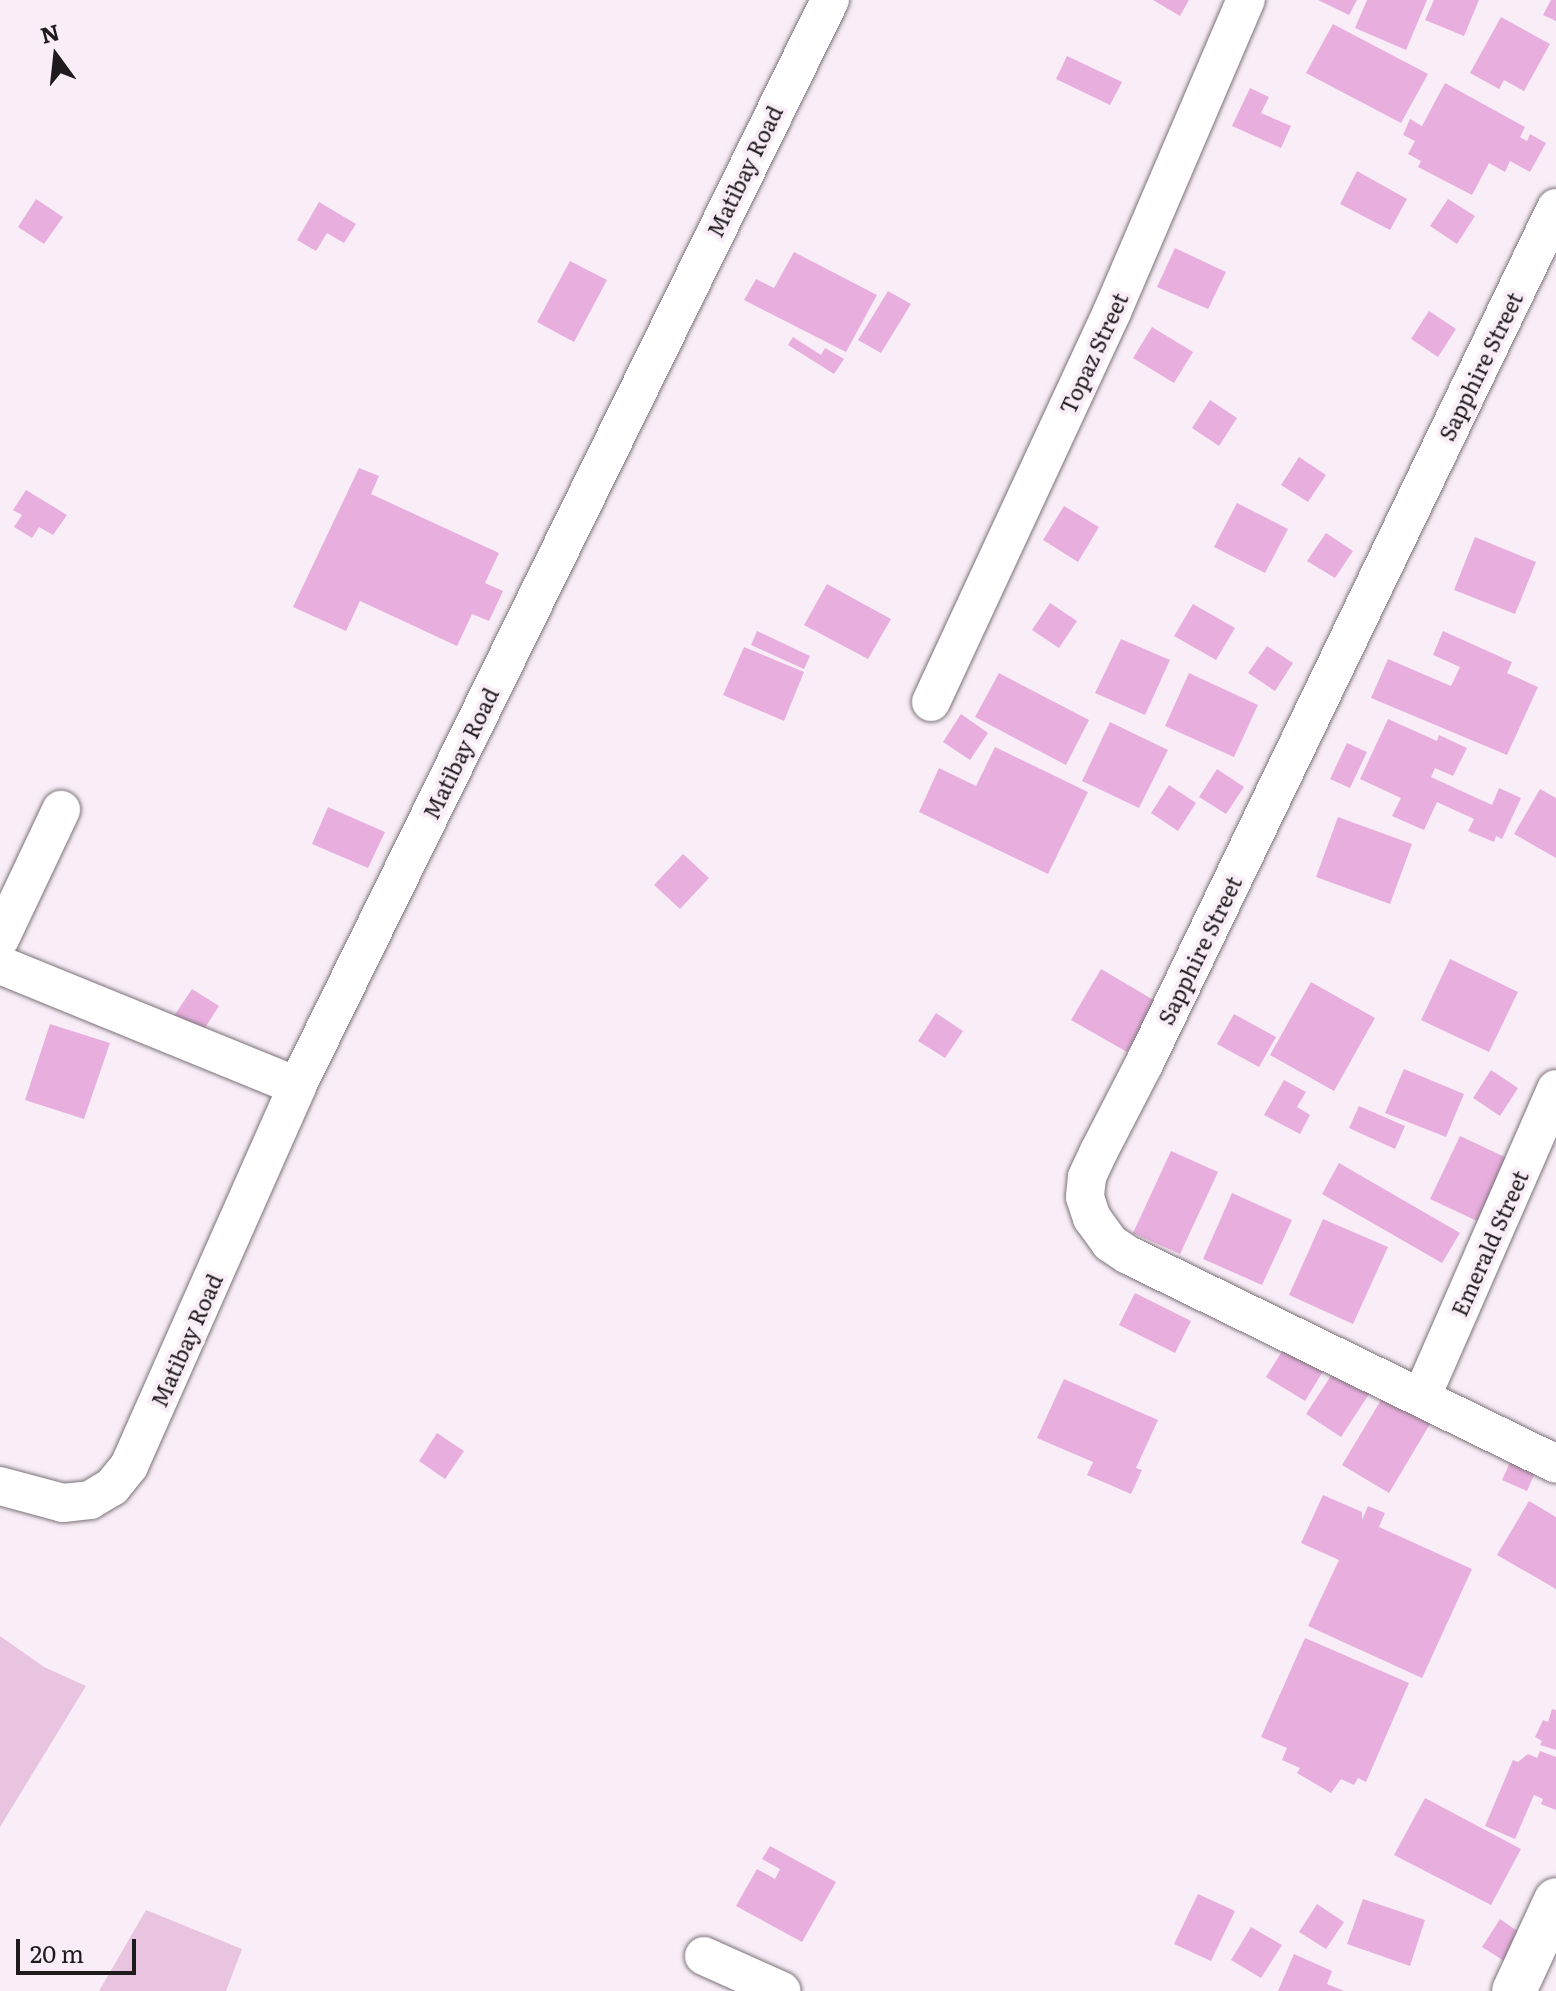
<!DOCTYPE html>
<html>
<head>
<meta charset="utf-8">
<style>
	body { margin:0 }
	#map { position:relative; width:1556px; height:1991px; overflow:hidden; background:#f9eef7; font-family:Literata,serif }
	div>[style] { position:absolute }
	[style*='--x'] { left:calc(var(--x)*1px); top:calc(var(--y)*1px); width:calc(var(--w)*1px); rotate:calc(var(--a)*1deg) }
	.green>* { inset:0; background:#e8c4e1 }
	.building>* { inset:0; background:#e8afde }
	.roads { filter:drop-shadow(0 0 2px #7c727a) drop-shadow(0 0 2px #7c727a) }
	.minor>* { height:38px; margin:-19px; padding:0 19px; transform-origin:19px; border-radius:19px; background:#fff }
	.tertiary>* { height:44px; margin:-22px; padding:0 22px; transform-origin:22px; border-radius:22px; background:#fff }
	span { translate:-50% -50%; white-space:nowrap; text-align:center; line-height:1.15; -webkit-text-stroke:8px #f9eef7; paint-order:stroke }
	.street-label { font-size:22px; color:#1e1a1d }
	.north { position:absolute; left:16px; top:16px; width:80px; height:80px; -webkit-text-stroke:6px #f9eef7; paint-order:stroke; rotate:345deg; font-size:22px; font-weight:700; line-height:32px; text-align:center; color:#1e1a1d }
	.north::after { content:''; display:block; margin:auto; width:28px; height:36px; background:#1e1a1d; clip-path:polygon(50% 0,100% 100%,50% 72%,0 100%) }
	.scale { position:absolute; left:16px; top:1939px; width:120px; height:36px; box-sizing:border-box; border:4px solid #1e1a1d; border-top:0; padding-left:10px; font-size:24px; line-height:28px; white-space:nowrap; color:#1e1a1d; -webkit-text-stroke:6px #f9eef7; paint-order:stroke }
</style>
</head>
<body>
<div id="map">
	<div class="green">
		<div style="clip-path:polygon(0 1636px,44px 1667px,86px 1686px,0 1827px)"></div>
		<div style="clip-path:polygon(146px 1910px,242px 1949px,226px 1991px,99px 1991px)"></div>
	</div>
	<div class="building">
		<div style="clip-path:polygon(1153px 0,1189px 0,1180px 16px)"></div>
		<div style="clip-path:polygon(1318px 0,1357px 0,1349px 15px)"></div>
		<div style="clip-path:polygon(1367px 0,1427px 0,1406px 50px,1355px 28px)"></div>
		<div style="clip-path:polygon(1434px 0,1479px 0,1464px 36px,1425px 20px)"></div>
		<div style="clip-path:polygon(1551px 0,1556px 0,1556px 21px,1543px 15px)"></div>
		<div style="clip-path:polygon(1501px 17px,1550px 44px,1524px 91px,1504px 80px,1499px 89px,1470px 73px)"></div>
		<div style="clip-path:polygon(1333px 24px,1428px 74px,1401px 123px,1306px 73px)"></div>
		<div style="clip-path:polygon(1067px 56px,1122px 82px,1110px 105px,1056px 79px)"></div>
		<div style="clip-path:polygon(1445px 83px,1525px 127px,1520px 137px,1527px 141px,1530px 134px,1546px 143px,1530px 172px,1510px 161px,1505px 172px,1489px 163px,1472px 195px,1418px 167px,1421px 161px,1408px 154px,1415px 141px,1403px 135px,1410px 119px,1422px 126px)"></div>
		<div style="clip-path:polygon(1250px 88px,1269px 97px,1261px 113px,1291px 126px,1281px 148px,1232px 126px)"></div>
		<div style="clip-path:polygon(1357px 171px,1407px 199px,1390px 230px,1340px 204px)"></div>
		<div style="clip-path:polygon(36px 199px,63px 217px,44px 244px,18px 227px)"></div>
		<div style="clip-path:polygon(1448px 199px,1475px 216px,1457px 244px,1430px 226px)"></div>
		<div style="clip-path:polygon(319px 202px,356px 224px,344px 243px,327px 233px,316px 251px,297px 240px)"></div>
		<div style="clip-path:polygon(1175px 248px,1226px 272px,1208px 309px,1157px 287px)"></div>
		<div style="clip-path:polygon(794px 252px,877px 295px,846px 352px,744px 300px,756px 279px,774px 288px)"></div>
		<div style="clip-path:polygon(570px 261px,607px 280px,574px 342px,537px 322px)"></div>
		<div style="clip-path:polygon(888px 291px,911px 304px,881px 353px,858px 340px)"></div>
		<div style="clip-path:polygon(1429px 311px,1456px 329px,1438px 357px,1411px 339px)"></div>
		<div style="clip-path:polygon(1152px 327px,1193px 352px,1174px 383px,1133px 358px)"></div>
		<div style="clip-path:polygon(793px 337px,821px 355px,825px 348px,844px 359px,834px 374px,788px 345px)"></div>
		<div style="clip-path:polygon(1210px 400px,1237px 418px,1219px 446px,1192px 428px)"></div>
		<div style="clip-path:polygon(1299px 457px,1326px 475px,1308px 502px,1281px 485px)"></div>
		<div style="clip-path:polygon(359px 468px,379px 476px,371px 494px,499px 553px,485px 583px,503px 591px,489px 621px,472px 614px,457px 646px,360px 601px,346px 631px,293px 607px)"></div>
		<div style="clip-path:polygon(26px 490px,67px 515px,53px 535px,39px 527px,32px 538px,14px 527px,22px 515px,13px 510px)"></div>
		<div style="clip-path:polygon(1237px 503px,1288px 529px,1265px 573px,1214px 547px)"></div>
		<div style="clip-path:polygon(1064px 506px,1099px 527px,1078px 562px,1043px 540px)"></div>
		<div style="clip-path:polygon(1326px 533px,1353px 551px,1335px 578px,1307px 561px)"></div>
		<div style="clip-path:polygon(1475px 537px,1536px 562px,1515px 614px,1454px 590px)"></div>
		<div style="clip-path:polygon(827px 584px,891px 619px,868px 659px,804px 625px)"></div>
		<div style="clip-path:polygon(1050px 603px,1077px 621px,1059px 648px,1032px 630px)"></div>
		<div style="clip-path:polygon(1193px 604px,1235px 628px,1216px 660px,1174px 636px)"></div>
		<div style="clip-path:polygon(757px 631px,810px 656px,804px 669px,751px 645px)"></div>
		<div style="clip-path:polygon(1443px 631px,1512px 662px,1507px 673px,1538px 687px,1507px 755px,1371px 698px,1388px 659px,1451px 686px,1460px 667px,1433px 655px)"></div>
		<div style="clip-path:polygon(1121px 639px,1170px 660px,1145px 715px,1095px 693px)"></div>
		<div style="clip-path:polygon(1267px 646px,1293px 663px,1275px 691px,1248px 673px)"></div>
		<div style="clip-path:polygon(744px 647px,804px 672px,784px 721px,723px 695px)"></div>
		<div style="clip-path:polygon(999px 673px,1089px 720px,1066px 765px,975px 717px)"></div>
		<div style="clip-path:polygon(1189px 673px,1258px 705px,1234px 757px,1165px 726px)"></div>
		<div style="clip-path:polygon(961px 714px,988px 733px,970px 760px,943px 742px)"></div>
		<div style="clip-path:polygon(1388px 719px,1437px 741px,1439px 735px,1467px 748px,1453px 776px,1435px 768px,1431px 777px,1492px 805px,1499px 788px,1521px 798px,1502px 839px,1496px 836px,1494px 842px,1468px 831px,1474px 819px,1437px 802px,1424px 830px,1392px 816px,1401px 798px,1360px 779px)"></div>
		<div style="clip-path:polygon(1110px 722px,1168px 750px,1139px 808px,1082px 781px)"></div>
		<div style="clip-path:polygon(1347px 743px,1367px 752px,1350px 788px,1330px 779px)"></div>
		<div style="clip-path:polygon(995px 747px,1088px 792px,1048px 874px,919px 812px,939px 768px,976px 786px)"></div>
		<div style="clip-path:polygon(1217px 769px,1244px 787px,1226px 814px,1199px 797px)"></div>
		<div style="clip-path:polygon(1169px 785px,1196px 803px,1178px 831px,1151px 813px)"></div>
		<div style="clip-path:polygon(1540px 789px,1556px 798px,1556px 858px,1514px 834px)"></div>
		<div style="clip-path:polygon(328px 807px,385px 832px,368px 868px,312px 844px)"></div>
		<div style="clip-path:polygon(1338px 817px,1412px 844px,1390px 904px,1316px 877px)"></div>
		<div style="clip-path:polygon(683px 854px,709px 878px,680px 909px,654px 885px)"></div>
		<div style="clip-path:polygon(1450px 959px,1518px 992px,1489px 1052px,1421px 1020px)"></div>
		<div style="clip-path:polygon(1101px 969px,1157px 1002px,1127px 1052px,1071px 1020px)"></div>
		<div style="clip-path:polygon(1311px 982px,1375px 1018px,1334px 1091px,1270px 1055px)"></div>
		<div style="clip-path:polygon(192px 989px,219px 1006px,201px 1034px,174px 1016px)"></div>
		<div style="clip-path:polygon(936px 1013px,963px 1031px,945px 1058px,918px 1041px)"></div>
		<div style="clip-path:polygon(1234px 1014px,1276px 1037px,1259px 1067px,1217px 1044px)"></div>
		<div style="clip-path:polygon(50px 1024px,110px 1043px,84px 1119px,25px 1100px)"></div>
		<div style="clip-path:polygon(1404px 1069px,1464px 1094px,1446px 1137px,1385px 1113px)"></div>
		<div style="clip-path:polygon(1491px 1070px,1518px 1088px,1500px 1116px,1473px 1098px)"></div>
		<div style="clip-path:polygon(1284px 1080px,1306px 1092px,1297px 1107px,1310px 1115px,1300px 1134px,1264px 1115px)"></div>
		<div style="clip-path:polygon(1359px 1106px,1405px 1126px,1395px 1149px,1349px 1128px)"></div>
		<div style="clip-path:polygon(1460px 1136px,1507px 1158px,1477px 1221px,1430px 1199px)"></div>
		<div style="clip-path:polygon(1171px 1151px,1218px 1172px,1180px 1254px,1133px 1233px)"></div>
		<div style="clip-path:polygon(1339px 1163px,1460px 1233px,1442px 1263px,1322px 1194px)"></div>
		<div style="clip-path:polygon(1232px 1193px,1292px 1220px,1262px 1285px,1203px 1259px)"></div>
		<div style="clip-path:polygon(1323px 1219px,1388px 1247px,1353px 1324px,1289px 1295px)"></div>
		<div style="clip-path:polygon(1135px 1293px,1191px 1321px,1175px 1353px,1119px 1325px)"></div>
		<div style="clip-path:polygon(1286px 1345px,1325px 1368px,1305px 1401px,1266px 1377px)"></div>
		<div style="clip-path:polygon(1336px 1368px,1371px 1391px,1341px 1437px,1306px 1414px)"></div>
		<div style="clip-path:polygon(1064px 1379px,1158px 1420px,1136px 1468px,1142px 1470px,1131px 1494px,1087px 1475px,1093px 1462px,1037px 1438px)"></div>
		<div style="clip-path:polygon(1384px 1395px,1430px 1424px,1389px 1493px,1342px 1465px)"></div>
		<div style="clip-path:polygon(437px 1433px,464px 1451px,445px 1479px,419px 1461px)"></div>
		<div style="clip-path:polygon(1513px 1456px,1538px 1466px,1527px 1491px,1502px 1480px)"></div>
		<div style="clip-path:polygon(1323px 1495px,1362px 1512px,1362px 1520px,1368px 1506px,1385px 1513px,1379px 1527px,1472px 1569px,1422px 1678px,1308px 1626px,1339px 1560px,1301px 1543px)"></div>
		<div style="clip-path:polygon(1529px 1501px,1556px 1517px,1556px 1589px,1497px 1555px)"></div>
		<div style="clip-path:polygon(1305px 1638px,1409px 1683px,1366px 1782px,1358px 1778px,1354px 1785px,1341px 1779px,1331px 1793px,1297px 1773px,1300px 1768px,1282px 1760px,1287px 1748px,1261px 1737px)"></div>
		<div style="clip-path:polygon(1552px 1709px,1556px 1710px,1556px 1750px,1540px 1745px,1542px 1741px,1535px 1737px,1543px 1720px,1548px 1722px)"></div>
		<div style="clip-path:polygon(1540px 1751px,1556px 1757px,1556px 1810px,1541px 1804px,1543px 1799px,1534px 1795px,1515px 1839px,1485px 1826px,1513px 1760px,1518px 1762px,1528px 1754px,1537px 1758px)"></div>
		<div style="clip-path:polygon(1425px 1798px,1521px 1849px,1491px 1905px,1394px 1855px)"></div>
		<div style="clip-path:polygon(770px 1846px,836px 1882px,802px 1942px,736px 1906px,757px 1869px,775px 1879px,780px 1869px,762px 1859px)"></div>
		<div style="clip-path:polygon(1198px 1894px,1235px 1911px,1211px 1961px,1174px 1944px)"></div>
		<div style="clip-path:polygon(1363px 1899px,1425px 1920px,1410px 1966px,1347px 1944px)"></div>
		<div style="clip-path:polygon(1317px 1904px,1344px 1922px,1326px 1949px,1299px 1932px)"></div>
		<div style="clip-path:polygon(1500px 1919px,1527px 1938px,1509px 1964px,1482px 1947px)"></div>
		<div style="clip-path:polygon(1251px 1927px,1282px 1945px,1261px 1978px,1231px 1960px)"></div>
		<div style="clip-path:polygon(1294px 1954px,1332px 1971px,1327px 1984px,1344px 1991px,1278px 1991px)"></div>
	</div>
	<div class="roads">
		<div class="minor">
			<div style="--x:1556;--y:208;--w:948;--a:115.7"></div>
			<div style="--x:1145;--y:1062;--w:100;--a:117.3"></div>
			<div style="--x:1099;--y:1151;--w:29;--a:115"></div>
			<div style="--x:1087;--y:1177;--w:20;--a:96"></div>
			<div style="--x:1085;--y:1197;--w:22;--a:72"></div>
			<div style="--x:1092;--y:1218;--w:31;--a:54"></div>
			<div style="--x:1110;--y:1243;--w:22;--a:34"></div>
			<div style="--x:1128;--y:1255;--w:476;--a:26"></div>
			<div style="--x:931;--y:702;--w:430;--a:-65.1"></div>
			<div style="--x:1112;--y:312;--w:340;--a:-66.8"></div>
			<div style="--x:0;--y:939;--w:143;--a:-64.7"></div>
			<div style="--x:0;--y:965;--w:321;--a:22.2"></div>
			<div style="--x:1422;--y:1396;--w:335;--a:-66.4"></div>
			<div style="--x:0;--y:1486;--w:65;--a:15.1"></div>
			<div style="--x:63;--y:1503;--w:27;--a:-6"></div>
			<div style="--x:90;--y:1500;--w:26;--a:-31"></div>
			<div style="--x:112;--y:1487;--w:27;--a:-51"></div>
			<div style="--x:129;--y:1466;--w:415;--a:-66.1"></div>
			<div style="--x:297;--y:1086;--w:1210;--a:-63.86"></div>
			<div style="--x:704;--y:1956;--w:85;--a:24.2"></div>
		</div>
		<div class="tertiary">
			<div style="--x:1514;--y:1991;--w:100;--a:-65.2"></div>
		</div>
	</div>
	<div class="street-label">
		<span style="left:744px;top:171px;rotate:-64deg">Matibay Road</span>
		<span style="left:1093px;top:353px;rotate:-65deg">Topaz Street</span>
		<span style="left:1480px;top:366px;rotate:-64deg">Sapphire Street</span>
		<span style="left:460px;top:753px;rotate:-64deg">Matibay Road</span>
		<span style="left:1199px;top:950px;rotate:-64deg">Sapphire Street</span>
		<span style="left:1489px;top:1243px;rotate:-66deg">Emerald Street</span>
		<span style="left:186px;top:1340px;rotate:-66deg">Matibay Road</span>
	</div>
	<div class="north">N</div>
	<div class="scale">20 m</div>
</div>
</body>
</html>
